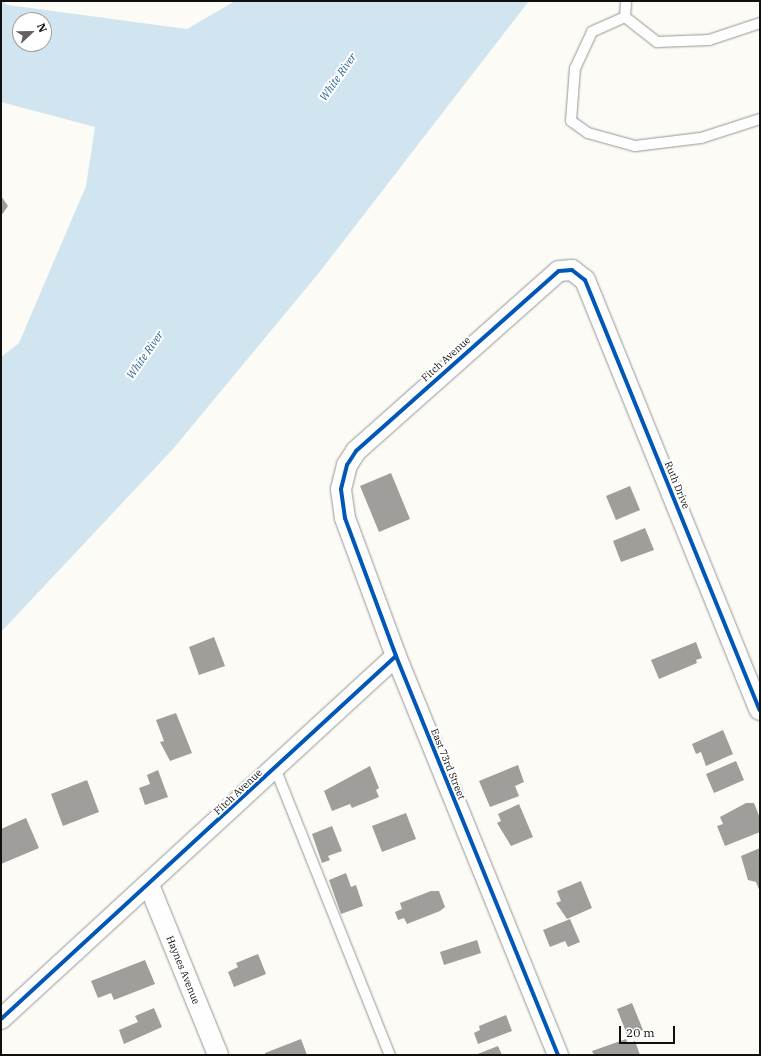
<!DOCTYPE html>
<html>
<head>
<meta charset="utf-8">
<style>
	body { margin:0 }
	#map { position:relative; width:761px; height:1056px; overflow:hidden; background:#fcfbf6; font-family:"IBM Plex Serif",serif }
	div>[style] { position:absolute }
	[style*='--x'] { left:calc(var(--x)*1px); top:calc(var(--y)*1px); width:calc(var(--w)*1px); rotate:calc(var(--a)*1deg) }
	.water>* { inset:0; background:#d1e5f1 }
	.building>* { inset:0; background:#a09e9b }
	.roads { filter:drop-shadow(0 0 1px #969694) drop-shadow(0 0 1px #969694) }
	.lane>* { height:10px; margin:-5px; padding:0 5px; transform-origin:5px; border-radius:5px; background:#fffefe }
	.street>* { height:20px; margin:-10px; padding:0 10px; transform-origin:10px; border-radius:10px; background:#fffefe }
	.cycleway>* { height:4px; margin:-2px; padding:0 2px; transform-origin:2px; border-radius:2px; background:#0057b8 }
	span { translate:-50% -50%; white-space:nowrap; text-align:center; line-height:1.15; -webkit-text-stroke:4px #fff; paint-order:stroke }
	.street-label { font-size:10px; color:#101010 }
	.water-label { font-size:11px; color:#276193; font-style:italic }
	.frame { position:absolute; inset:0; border:2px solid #101010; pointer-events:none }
	.north { position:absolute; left:12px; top:12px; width:40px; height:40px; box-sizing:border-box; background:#fff; border:1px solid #9f9f9f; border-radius:50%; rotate:68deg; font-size:11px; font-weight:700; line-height:16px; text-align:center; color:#101010 }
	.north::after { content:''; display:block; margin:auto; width:14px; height:18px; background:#636260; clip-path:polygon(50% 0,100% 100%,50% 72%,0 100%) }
	.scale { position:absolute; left:619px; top:1026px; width:56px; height:18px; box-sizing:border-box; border:2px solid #101010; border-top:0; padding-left:5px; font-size:12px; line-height:14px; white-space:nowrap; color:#101010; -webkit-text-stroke:3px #fff; paint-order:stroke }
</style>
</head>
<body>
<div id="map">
	<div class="water">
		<div style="clip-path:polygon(evenodd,1px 1px,8px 5px,187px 29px,235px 1px,529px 1px,318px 274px,173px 449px,1px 632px,1px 357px,19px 343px,86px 186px,95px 127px,1px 102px,1px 1px,20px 20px,44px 20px,44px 44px,20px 44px,20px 20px)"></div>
	</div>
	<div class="building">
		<div style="clip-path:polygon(1px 196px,8px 206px,1px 216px)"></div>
		<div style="clip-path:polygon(391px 473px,410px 519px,379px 532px,360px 486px)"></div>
		<div style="clip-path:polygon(630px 486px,640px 510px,616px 520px,606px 496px)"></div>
		<div style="clip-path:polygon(645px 528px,654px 550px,621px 562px,613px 541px)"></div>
		<div style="clip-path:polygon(214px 637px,225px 666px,199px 675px,189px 647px)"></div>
		<div style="clip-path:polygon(696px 642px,702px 658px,696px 660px,697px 663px,659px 679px,651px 660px)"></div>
		<div style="clip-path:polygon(176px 713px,192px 753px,170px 761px,160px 742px,164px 741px,156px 720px)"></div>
		<div style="clip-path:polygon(723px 730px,733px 754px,706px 766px,701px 752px,696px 754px,692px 744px)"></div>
		<div style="clip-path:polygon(736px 761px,744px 780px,714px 793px,706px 774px)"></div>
		<div style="clip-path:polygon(518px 765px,524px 782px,515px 786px,519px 796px,490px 807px,479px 781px)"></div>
		<div style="clip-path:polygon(370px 766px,379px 788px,376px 790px,379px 797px,352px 808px,350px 804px,332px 811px,324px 791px)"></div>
		<div style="clip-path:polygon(158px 770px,168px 797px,145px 805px,139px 788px,150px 784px,147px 775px)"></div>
		<div style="clip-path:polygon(87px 780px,99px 812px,63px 826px,51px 794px)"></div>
		<div style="clip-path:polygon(746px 803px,754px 803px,760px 818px,760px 832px,725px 846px,717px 826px,723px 824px,720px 817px)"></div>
		<div style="clip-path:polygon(519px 804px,533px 837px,511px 846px,497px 823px,501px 821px,498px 814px)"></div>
		<div style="clip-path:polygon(406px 813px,416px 839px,382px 852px,372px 826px)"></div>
		<div style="clip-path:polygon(26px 818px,39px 848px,1px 864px,1px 829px)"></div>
		<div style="clip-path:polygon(332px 826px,342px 851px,328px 856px,330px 860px,322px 863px,312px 834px)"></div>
		<div style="clip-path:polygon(760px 848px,760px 892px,756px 882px,748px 880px,741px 856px)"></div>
		<div style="clip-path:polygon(346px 873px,351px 887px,356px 885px,363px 906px,341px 914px,329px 880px)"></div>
		<div style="clip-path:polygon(581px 881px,592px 908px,567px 919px,556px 903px,561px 901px,557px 891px)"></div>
		<div style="clip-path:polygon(431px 891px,439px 891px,445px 907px,440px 911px,407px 924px,404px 918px,398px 920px,395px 912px,402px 909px,400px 903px)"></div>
		<div style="clip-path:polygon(570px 919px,580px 942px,568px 947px,565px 941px,550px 947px,543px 930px)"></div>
		<div style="clip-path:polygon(477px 940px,481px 953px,444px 965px,440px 952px)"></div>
		<div style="clip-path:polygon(258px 954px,266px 974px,234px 987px,228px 972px,238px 967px,236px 963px)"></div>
		<div style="clip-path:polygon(145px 960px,155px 984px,114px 1000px,111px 993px,98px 998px,91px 981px)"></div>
		<div style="clip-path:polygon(632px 1003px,643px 1030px,628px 1037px,617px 1009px)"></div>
		<div style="clip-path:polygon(154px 1008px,162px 1027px,124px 1044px,119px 1030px,138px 1022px,135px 1016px)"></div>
		<div style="clip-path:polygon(506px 1015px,512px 1031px,478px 1044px,474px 1033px,480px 1030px,479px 1026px)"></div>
		<div style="clip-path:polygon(301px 1039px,307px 1055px,265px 1055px,265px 1053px)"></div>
		<div style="clip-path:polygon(626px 1039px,628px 1044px,635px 1041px,640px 1055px,594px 1055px,592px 1051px)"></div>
		<div style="clip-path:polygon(498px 1046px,502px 1055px,509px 1055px,475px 1055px)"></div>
	</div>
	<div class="roads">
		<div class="lane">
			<div style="--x:625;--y:17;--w:36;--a:156"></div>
			<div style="--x:592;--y:32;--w:40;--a:115"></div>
			<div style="--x:575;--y:68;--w:53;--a:94.3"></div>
			<div style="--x:571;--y:121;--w:21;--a:35"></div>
			<div style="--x:588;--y:133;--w:49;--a:15.5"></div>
			<div style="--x:635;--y:146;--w:66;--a:-6.9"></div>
			<div style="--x:701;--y:138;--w:62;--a:-17.9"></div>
			<div style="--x:625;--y:17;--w:41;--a:38"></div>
			<div style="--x:657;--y:42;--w:52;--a:-2.2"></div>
			<div style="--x:709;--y:40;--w:54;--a:-18.4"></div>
			<div style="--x:625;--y:17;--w:16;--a:-86"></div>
			<div style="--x:275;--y:768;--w:309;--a:68.2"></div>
		</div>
		<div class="street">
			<div style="--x:149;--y:885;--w:183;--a:67.9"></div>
			<div style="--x:1;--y:1019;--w:536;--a:-42.58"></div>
			<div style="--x:558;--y:1055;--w:431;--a:-112.1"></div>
			<div style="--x:396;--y:656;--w:147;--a:-110.3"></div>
			<div style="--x:345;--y:518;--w:29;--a:-98"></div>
			<div style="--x:341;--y:489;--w:25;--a:-76"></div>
			<div style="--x:347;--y:465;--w:17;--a:-57"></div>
			<div style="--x:356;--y:451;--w:271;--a:-41.6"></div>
			<div style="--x:559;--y:271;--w:13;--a:-4"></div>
			<div style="--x:572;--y:270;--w:16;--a:38"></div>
			<div style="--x:585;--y:280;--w:464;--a:67.9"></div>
		</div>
	</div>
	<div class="cycleway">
		<div style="--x:1;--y:1019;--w:536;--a:-42.58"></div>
		<div style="--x:558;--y:1055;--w:431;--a:-112.1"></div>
		<div style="--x:396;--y:656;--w:147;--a:-110.3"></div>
		<div style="--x:345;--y:518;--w:29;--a:-98"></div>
		<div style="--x:341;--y:489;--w:25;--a:-76"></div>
		<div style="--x:347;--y:465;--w:17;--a:-57"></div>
		<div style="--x:356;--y:451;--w:271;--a:-41.6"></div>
		<div style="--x:559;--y:271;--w:13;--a:-4"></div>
		<div style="--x:572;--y:270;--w:16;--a:38"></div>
		<div style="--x:585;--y:280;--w:464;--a:67.9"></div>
	</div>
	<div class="street-label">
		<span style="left:446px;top:359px;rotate:-42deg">Fitch Avenue</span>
		<span style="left:677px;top:485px;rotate:68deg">Ruth Drive</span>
		<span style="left:448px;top:764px;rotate:68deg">East 73rd Street</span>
		<span style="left:238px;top:792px;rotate:-43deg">Fitch Avenue</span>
		<span style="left:183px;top:970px;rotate:68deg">Haynes Avenue</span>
	</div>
	<div class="water-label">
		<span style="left:338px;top:77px;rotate:-55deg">White River</span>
		<span style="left:145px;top:355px;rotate:-55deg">White River</span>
	</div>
	<div class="frame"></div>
	<div class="north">N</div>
	<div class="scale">20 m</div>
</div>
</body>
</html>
